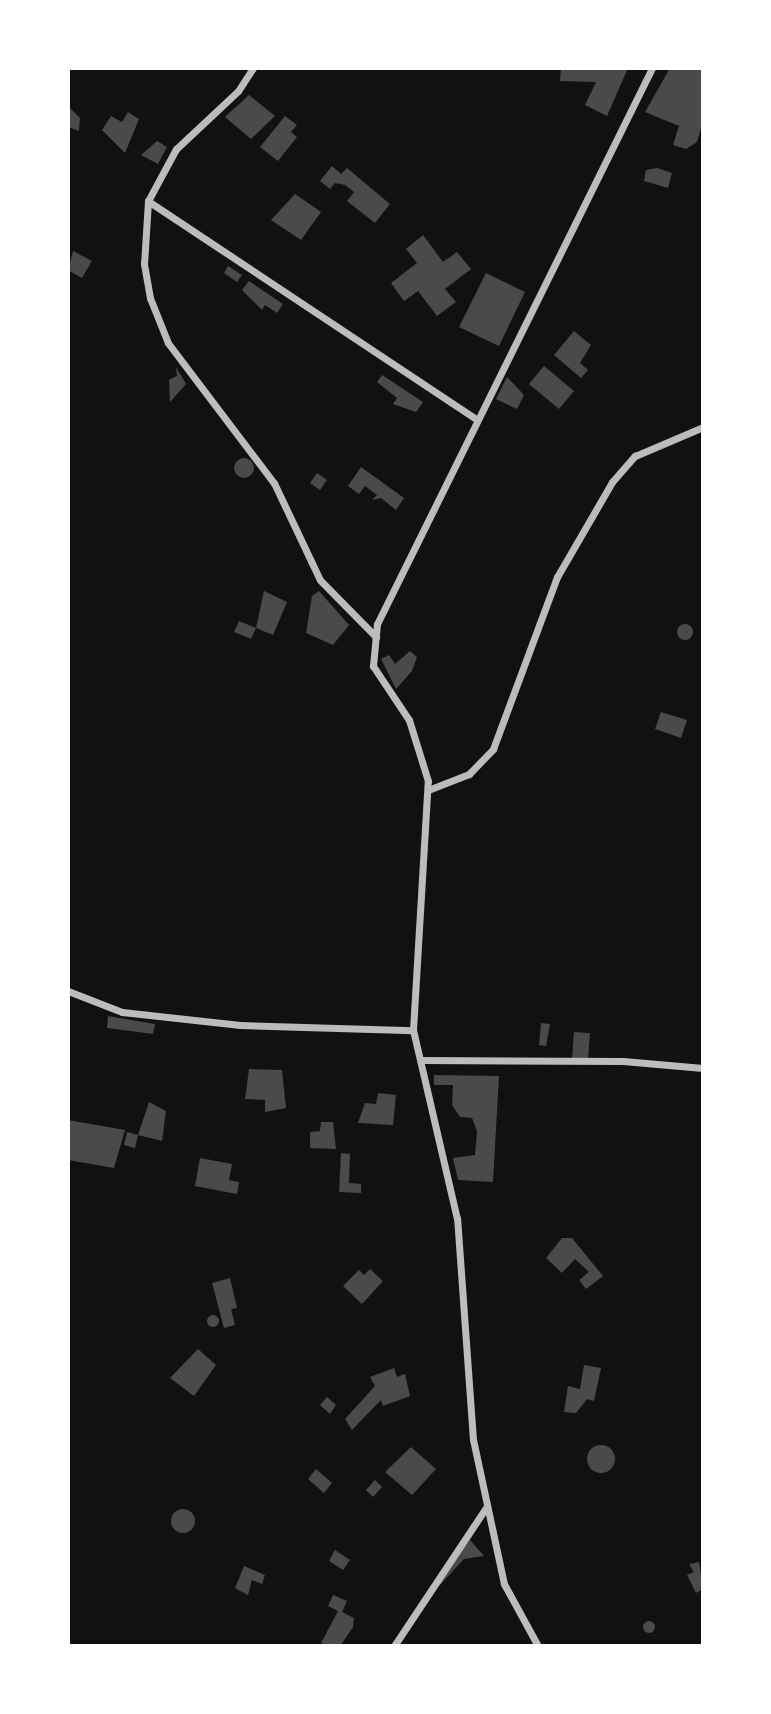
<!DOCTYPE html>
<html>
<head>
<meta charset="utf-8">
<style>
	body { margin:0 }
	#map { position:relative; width:771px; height:1714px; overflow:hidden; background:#111; font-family:Mulish,sans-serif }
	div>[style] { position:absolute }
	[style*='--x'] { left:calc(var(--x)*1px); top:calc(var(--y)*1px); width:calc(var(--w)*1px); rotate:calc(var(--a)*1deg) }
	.building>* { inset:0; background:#4a4a4a }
	.round { border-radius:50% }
	.minor>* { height:7px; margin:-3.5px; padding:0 3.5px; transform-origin:3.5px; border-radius:3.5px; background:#bcbcbc }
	span { translate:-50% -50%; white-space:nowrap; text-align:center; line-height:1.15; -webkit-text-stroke:6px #fff; paint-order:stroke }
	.frame { position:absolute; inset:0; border:70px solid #fff; pointer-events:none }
</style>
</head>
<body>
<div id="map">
	<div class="building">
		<div style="clip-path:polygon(561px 68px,628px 68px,607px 116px,585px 105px,596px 82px,560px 81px)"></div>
		<div style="clip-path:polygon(670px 68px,703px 68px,703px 121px,697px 142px,686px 149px,673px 145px,679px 126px,645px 112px)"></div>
		<div style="clip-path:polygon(249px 95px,275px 116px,251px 139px,225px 117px)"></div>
		<div style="clip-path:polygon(68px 106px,80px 118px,79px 131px,68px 127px)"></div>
		<div style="clip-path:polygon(128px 112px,139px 119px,125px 153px,102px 130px,111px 116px,122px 122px)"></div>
		<div style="clip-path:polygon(285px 116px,297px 125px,291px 132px,297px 137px,278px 161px,260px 147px)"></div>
		<div style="clip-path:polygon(157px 141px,167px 147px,158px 164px,141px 155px)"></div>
		<div style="clip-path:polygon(332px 166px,341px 174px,347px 168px,390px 204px,375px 223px,347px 201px,354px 192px,345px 185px,335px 183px,330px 189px,320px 181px)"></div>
		<div style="clip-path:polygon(657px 168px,672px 173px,668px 188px,644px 181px,646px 170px)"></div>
		<div style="clip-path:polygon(295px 194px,321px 212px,301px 240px,271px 220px)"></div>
		<div style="clip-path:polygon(423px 235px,443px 262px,457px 252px,471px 269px,445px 289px,456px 302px,437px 316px,418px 291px,404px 301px,391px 283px,417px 263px,406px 249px)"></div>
		<div style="clip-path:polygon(73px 251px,92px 261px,82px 278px,68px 270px)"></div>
		<div style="clip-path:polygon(228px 266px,242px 275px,237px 282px,224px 273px)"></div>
		<div style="clip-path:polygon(486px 273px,525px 292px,499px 346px,459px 327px)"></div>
		<div style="clip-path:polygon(249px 281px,283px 304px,277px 313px,265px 305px,262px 310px,242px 290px)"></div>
		<div style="clip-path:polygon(574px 331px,591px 345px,580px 363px,588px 370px,581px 378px,554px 355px)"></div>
		<div style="clip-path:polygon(544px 366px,574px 391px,559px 409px,529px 384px)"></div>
		<div style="clip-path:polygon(176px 367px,186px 384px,170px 402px,169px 380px,177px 376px)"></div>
		<div style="clip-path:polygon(382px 375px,423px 402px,416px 412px,393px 404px,397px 398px,377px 382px)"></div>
		<div style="clip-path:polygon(507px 377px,524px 395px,517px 409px,496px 399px)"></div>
		<div class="round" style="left:234px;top:458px;width:20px;height:20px"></div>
		<div style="clip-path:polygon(361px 467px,404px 498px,396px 510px,381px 498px,372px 500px,377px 495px,365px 486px,359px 494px,348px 486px)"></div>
		<div style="clip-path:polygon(317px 473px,327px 480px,320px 490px,310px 483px)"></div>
		<div style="clip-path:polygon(264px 591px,287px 602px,273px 635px,256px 628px)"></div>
		<div style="clip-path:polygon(319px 591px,349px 625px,333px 645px,306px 633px,312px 596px)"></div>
		<div style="clip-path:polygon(239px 621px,256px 628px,251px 639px,234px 632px)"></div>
		<div class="round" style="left:677px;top:624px;width:16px;height:16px"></div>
		<div style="clip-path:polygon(410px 651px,417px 657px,412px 671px,396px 689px,381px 659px,389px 655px,395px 664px)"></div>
		<div style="clip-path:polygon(661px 712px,687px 720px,681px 738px,655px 729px)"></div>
		<div style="clip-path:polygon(108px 1016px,155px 1024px,153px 1034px,107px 1028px)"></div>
		<div style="clip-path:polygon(541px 1023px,550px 1024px,546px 1046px,539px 1045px)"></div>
		<div style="clip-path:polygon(574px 1032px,590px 1033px,588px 1060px,572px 1060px)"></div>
		<div style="clip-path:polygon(249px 1069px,282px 1070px,286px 1108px,265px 1112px,265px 1100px,245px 1099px)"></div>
		<div style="clip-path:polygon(434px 1075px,499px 1076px,493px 1182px,458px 1180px,453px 1158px,475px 1155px,477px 1131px,472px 1118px,460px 1117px,452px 1105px,453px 1085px,434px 1085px)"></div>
		<div style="clip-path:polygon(378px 1093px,396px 1095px,393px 1125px,358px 1123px,365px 1103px,376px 1104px)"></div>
		<div style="clip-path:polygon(149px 1102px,166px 1111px,162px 1141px,138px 1135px)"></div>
		<div style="clip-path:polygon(68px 1120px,125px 1130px,114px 1168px,68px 1160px)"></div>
		<div style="clip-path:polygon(321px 1122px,333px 1122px,336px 1149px,310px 1148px,310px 1132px,320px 1131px)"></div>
		<div style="clip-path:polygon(127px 1132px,138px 1135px,135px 1148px,124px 1145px)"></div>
		<div style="clip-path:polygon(341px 1153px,350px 1154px,349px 1183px,361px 1184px,361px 1193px,339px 1192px)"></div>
		<div style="clip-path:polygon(200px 1158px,232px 1164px,229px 1180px,239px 1182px,237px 1194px,195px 1186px)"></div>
		<div style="clip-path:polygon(562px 1238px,572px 1238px,603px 1276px,586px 1289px,579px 1280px,589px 1272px,575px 1259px,562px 1273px,546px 1258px)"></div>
		<div style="clip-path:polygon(370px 1269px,383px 1281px,362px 1304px,343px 1286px,359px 1270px,364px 1275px)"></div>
		<div style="clip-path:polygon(230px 1278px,237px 1308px,231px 1309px,235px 1325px,224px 1328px,212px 1283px)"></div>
		<div class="round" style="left:207px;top:1315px;width:12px;height:12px"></div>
		<div style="clip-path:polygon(198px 1349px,216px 1365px,194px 1396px,170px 1378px)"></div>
		<div style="clip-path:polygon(584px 1365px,601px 1368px,594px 1401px,587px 1399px,576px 1413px,564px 1412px,568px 1386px,580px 1389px)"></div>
		<div style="clip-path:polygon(394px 1368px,397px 1377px,405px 1374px,410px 1396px,383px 1406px,381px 1400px,352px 1430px,345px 1419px,375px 1386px,370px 1377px)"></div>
		<div style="clip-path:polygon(327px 1397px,336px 1405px,330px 1414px,320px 1405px)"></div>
		<div class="round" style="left:587px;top:1445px;width:28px;height:28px"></div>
		<div style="clip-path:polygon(411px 1447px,436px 1469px,412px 1495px,385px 1472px)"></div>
		<div style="clip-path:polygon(316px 1469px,332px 1483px,324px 1493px,308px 1479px)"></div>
		<div style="clip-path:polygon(375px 1480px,382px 1487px,373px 1497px,366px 1490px)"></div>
		<div class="round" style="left:171px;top:1509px;width:24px;height:24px"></div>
		<div style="clip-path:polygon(470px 1540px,484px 1556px,464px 1559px,440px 1585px,435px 1581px)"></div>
		<div style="clip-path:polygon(335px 1550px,350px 1560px,343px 1570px,329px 1561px)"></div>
		<div style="clip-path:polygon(699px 1562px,703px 1589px,696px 1593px,687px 1575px,694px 1572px,689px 1564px)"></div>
		<div style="clip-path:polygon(244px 1566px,265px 1575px,262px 1584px,252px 1580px,248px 1595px,235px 1588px)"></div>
		<div style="clip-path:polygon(333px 1595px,347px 1601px,342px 1612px,354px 1618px,353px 1627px,340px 1646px,327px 1646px,321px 1643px,338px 1611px,328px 1606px)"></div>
		<div class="round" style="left:643px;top:1621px;width:12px;height:12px"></div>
	</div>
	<div class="minor">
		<div style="--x:253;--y:68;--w:27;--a:123"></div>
		<div style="--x:238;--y:91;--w:85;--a:136.9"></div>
		<div style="--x:176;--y:149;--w:59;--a:118.3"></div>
		<div style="--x:148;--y:201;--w:63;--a:93.6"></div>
		<div style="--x:144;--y:264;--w:35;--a:80"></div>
		<div style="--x:150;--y:298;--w:48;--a:68.2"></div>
		<div style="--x:168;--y:343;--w:176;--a:52.9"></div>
		<div style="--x:274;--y:483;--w:107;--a:64.6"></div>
		<div style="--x:320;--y:580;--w:80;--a:45.5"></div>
		<div style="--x:148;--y:201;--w:395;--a:33.6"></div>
		<div style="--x:428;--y:790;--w:44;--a:-21.3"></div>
		<div style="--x:469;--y:774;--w:35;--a:-46"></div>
		<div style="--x:493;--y:749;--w:184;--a:-69.6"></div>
		<div style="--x:557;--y:577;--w:110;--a:-59.9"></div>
		<div style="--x:612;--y:482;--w:35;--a:-49"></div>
		<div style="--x:635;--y:456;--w:74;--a:-23.1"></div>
		<div style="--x:68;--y:991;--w:58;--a:21.3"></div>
		<div style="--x:122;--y:1012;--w:119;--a:6.3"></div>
		<div style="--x:240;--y:1025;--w:173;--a:1.7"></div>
		<div style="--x:422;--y:1060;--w:201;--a:0.3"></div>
		<div style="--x:623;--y:1061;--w:80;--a:5"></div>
		<div style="--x:394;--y:1646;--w:168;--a:-56.4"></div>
		<div style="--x:538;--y:1646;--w:71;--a:-118.7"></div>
		<div style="--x:504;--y:1584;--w:147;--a:-102.1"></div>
		<div style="--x:473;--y:1440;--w:222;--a:-94.1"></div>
		<div style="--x:457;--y:1219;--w:194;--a:-103.1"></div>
		<div style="--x:413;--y:1030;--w:249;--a:-86.6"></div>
		<div style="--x:428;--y:781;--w:64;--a:-107.3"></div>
		<div style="--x:409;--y:720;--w:65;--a:-123.7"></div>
		<div style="--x:373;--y:666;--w:42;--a:-84.6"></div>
		<div style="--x:377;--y:624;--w:620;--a:-63.68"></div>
	</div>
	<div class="frame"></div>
</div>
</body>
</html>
